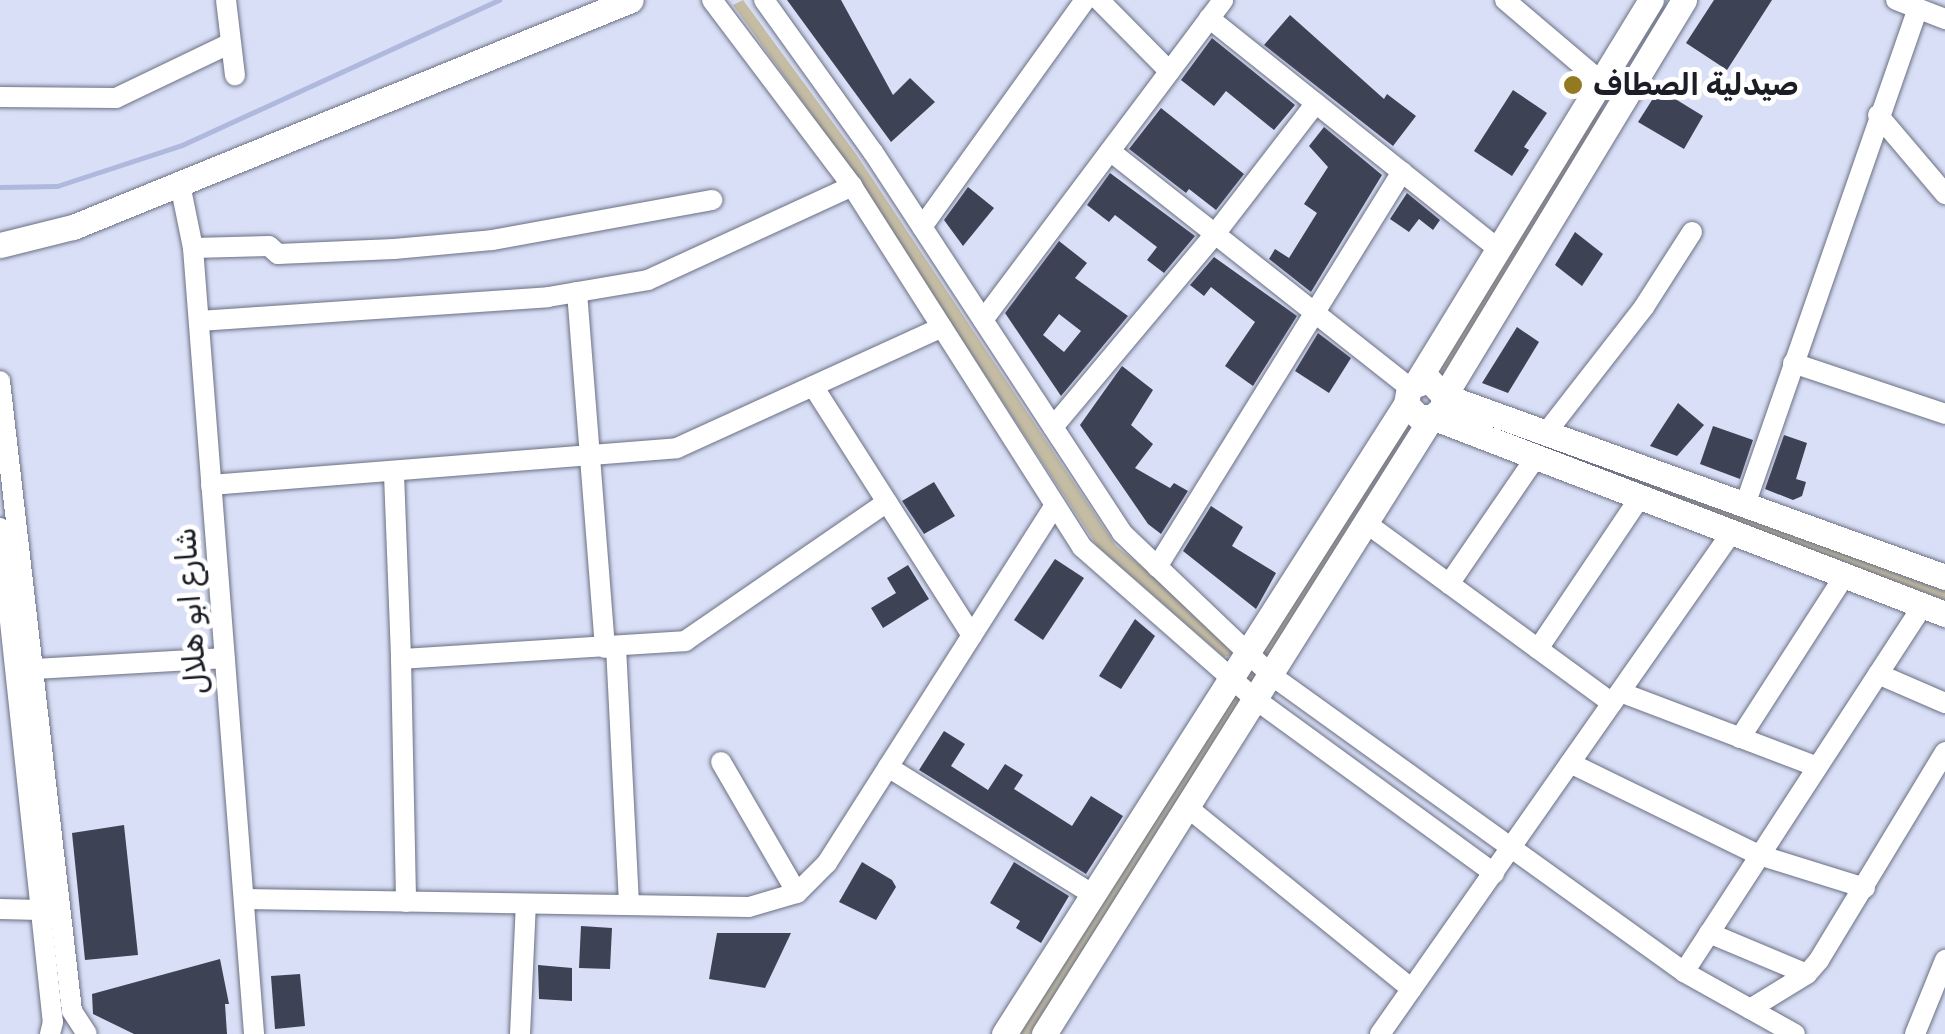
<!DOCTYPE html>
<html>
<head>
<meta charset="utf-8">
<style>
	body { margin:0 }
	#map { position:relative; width:1945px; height:1034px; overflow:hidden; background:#d9dff6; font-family:Rubik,"Noto Sans Arabic",sans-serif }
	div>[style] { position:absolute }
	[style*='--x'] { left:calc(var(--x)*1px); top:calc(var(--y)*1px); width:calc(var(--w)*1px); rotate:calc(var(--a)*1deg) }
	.green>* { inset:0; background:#c4bca3 }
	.stream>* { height:5px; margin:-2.5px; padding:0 2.5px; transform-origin:2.5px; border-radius:2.5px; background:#afb8dd }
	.building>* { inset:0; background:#3e4255 }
	.roads { filter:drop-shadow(0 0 2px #6b7084) drop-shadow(0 0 2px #6b7084) }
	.minor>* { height:20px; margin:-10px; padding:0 10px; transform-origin:10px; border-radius:10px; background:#fff }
	.major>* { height:25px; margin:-12.5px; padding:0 12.5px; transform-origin:12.5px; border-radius:12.5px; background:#fff }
	.dots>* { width:28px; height:28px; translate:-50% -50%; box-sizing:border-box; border:5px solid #fff; border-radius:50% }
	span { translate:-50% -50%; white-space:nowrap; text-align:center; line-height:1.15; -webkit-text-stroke:10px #fff; paint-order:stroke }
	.poi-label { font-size:30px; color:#1c1e27; font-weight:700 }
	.left { translate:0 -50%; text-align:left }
	.street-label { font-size:30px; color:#1c1e27 }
</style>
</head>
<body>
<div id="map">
	<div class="green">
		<div style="clip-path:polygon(743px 0,856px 154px,1116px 546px,1236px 642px,1232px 655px,1224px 657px,1097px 546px,846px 162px,733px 5px)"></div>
		<div style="clip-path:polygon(1601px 107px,1605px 116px,1442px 377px,1441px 368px,1596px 109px)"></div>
		<div style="clip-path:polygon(1485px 418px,1945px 591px,1945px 600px,1479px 428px)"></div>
		<div style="clip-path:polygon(1403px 425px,1410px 429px,1256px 676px,1030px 1034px,1020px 1034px)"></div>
	</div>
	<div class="stream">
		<div style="--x:0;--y:187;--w:57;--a:-1"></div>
		<div style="--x:57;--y:186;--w:132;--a:-18.2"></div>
		<div style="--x:182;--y:145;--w:349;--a:-24.6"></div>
	</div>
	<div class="building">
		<div style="clip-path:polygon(787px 0,841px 0,893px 95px,910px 78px,935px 102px,891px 142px)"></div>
		<div style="clip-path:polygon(1714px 0,1772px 0,1727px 70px,1686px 43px)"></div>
		<div style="clip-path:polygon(1290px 15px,1384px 99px,1387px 94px,1416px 116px,1393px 146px,1264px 45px)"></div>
		<div style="clip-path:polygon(1212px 38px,1295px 105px,1274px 130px,1226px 91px,1214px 106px,1181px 80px)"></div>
		<div style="clip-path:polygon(1659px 89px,1703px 116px,1684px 149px,1638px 122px)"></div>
		<div style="clip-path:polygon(1513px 90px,1547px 113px,1524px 147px,1529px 150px,1512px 176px,1474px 151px)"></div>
		<div style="clip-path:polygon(1161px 108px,1244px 174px,1216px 210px,1189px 189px,1186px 193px,1129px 149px)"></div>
		<div style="clip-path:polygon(1324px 127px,1382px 175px,1311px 292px,1269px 259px,1275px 249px,1289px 258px,1317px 213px,1304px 204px,1328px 167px,1309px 146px)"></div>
		<div style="clip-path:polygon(1110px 173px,1195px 236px,1164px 273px,1147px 260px,1157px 247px,1115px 215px,1109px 222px,1087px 205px)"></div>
		<div style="clip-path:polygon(968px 187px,994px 208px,963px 246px,944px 220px)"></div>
		<div style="clip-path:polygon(1407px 193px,1440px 220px,1433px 230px,1419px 219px,1409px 232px,1390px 219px)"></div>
		<div style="clip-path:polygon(1575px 232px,1603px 254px,1582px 286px,1555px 265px)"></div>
		<div style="clip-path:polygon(evenodd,1059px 241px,1087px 263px,1075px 278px,1128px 316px,1061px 396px,1005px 313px,1059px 241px,1059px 314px,1081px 331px,1064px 352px,1043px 335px,1059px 314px)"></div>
		<div style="clip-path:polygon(1214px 257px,1297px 316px,1253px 386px,1225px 366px,1255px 322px,1211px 287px,1204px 296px,1190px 285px)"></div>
		<div style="clip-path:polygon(1517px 327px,1539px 342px,1508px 393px,1482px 383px)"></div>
		<div style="clip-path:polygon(1318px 333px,1351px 358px,1329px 393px,1295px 371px)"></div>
		<div style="clip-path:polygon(1122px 366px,1153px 390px,1131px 425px,1153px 444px,1135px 468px,1170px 488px,1174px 483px,1188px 491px,1161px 534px,1148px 524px,1080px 425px)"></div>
		<div style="clip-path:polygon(1678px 403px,1704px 425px,1677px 456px,1650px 446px)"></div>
		<div style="clip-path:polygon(1713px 426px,1753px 440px,1740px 479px,1700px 464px)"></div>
		<div style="clip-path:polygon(1784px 435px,1807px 443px,1796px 479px,1806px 482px,1802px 496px,1793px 500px,1765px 489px)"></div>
		<div style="clip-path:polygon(934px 482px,955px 516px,924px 534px,902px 501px)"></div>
		<div style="clip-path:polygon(1211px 506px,1243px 527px,1232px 546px,1276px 573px,1256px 609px,1183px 551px)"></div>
		<div style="clip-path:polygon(1055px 559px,1084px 578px,1043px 640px,1014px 620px)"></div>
		<div style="clip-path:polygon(908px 565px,929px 599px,883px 628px,871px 608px,896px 593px,887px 578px)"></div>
		<div style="clip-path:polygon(1135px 619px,1155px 636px,1121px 689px,1099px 676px)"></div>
		<div style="clip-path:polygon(944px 731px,965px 744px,951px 766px,988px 790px,1005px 764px,1023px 775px,1014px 789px,1072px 826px,1091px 796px,1123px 816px,1086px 874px,919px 770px)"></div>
		<div style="clip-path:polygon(124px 825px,138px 955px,85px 960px,72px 833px)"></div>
		<div style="clip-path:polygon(862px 862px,892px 880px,896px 887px,876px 920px,839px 902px)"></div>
		<div style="clip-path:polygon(1014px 862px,1069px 896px,1041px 943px,1016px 928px,1020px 921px,990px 903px)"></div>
		<div style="clip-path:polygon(581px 926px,612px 928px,610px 969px,579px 968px)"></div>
		<div style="clip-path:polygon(717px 933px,791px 933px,765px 988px,709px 979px)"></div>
		<div style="clip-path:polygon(220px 959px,229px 1004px,225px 1004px,227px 1034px,134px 1034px,93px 1014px,92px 994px)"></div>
		<div style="clip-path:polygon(538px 965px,572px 968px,572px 1001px,539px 999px)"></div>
		<div style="clip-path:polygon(300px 974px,305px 1026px,275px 1029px,271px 976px)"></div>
	</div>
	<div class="roads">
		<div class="minor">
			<div style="--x:226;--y:0;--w:76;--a:83.2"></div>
			<div style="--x:712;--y:0;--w:233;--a:53"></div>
			<div style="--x:852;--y:186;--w:428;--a:57.5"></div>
			<div style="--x:1082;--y:547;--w:230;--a:41.3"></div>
			<div style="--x:1255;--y:699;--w:296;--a:36.1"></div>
			<div style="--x:764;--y:0;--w:187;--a:54.4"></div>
			<div style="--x:873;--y:152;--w:455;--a:56.8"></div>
			<div style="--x:1122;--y:533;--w:206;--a:43.6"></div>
			<div style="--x:1271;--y:675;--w:509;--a:35.72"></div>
			<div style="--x:1684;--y:972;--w:438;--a:-56.9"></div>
			<div style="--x:1099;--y:0;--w:100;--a:45.4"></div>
			<div style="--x:1505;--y:0;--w:123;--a:40.4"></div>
			<div style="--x:1599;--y:80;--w:31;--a:27"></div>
			<div style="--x:1896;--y:0;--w:53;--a:21.2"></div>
			<div style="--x:1209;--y:18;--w:369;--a:38.6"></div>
			<div style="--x:0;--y:97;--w:116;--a:0.5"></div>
			<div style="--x:116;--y:98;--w:127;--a:-25.6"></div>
			<div style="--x:1878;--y:115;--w:104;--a:49.7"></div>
			<div style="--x:1110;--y:151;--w:381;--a:38.3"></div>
			<div style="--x:180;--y:184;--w:65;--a:78.5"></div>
			<div style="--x:193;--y:248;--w:788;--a:85.56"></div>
			<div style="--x:922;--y:227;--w:279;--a:-54.3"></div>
			<div style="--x:193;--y:248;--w:76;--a:-1.5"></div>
			<div style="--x:269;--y:246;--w:12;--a:42"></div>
			<div style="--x:278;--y:254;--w:116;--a:-2.5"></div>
			<div style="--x:394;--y:249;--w:98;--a:-5.2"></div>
			<div style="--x:492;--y:240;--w:224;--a:-10.3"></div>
			<div style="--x:577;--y:292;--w:357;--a:85.5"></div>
			<div style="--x:983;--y:320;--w:400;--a:-53.1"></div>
			<div style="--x:199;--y:321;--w:350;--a:-3.9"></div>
			<div style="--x:548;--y:297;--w:101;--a:-9.6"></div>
			<div style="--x:648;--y:280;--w:225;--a:-24.7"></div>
			<div style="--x:1793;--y:363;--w:160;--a:18.5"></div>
			<div style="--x:0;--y:381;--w:634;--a:83.48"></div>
			<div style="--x:72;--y:1011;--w:27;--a:57"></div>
			<div style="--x:813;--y:386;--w:296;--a:57.5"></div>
			<div style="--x:1053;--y:427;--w:252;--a:-50"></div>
			<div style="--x:1215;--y:234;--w:165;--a:-52.4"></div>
			<div style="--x:1546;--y:433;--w:160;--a:-52.1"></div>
			<div style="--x:1644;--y:307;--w:89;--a:-57.4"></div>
			<div style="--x:394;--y:474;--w:185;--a:87.8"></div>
			<div style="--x:401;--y:659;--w:285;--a:-3.6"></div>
			<div style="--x:685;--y:641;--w:245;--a:-34.5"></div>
			<div style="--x:211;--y:485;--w:467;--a:-4.5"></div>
			<div style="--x:677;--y:448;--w:291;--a:-24.5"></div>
			<div style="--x:1745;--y:505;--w:526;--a:-70.81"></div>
			<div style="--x:1366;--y:523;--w:305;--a:36.2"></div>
			<div style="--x:0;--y:528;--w:497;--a:83.9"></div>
			<div style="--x:53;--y:1022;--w:12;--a:104"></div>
			<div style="--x:1157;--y:567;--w:465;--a:-58.2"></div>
			<div style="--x:1449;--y:584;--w:154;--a:-55.6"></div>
			<div style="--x:616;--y:647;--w:258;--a:87.1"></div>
			<div style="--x:1538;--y:649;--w:183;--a:-56.1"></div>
			<div style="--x:401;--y:659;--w:243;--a:88.8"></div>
			<div style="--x:36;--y:669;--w:189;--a:-3.3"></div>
			<div style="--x:1878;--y:674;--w:73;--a:23.4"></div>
			<div style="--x:1620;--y:692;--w:211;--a:20.8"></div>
			<div style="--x:1740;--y:738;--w:194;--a:-57.2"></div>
			<div style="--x:721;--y:762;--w:151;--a:59.9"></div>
			<div style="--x:1570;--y:763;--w:210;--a:26"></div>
			<div style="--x:1759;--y:855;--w:111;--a:17.3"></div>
			<div style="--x:888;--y:767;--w:244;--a:31.9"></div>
			<div style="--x:1187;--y:807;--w:289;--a:39"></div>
			<div style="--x:244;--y:899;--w:505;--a:0.91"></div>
			<div style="--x:749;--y:907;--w:50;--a:-16.3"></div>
			<div style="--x:797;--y:893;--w:42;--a:-45"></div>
			<div style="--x:827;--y:863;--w:424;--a:-57.5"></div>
			<div style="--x:0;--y:909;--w:40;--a:1.4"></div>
			<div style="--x:1709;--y:933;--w:106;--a:22.7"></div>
			<div style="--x:1684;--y:972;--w:127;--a:29.2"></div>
			<div style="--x:1750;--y:1009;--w:67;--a:-31.6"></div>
			<div style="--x:1807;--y:974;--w:18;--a:-49"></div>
			<div style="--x:1819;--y:960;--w:243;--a:-58.8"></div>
			<div style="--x:520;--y:1034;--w:130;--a:-87.4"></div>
			<div style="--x:1380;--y:1034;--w:613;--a:-54.96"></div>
			<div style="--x:1915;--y:1034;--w:80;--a:-67.9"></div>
		</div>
		<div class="major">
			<div style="--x:1684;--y:0;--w:463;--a:121.2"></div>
			<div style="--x:1444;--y:396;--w:12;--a:99"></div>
			<div style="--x:1442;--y:408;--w:13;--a:138"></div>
			<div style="--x:1432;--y:417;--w:13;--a:180"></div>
			<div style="--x:1419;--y:417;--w:18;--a:-135"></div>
			<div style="--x:1406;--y:404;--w:17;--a:-80"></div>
			<div style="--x:1409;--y:387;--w:21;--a:-19"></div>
			<div style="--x:1429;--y:380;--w:22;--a:47"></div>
			<div style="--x:1444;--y:396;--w:533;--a:19.86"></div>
			<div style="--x:0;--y:245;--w:75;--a:-13.9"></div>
			<div style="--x:73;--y:227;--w:602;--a:-22.14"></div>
			<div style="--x:1418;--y:380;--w:446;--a:-58.5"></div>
			<div style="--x:1004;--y:1034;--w:747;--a:-57.46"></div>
			<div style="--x:1044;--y:1034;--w:729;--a:-57.84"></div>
			<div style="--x:1432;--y:417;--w:550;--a:21.01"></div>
		</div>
	</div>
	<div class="dots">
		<div style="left:1573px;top:85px;background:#937a21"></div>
	</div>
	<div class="poi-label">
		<span class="left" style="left:1593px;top:85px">صيدلية الصطاف</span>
	</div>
	<div class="street-label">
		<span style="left:191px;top:611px;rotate:-94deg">شارع ابو هلال</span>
	</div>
</div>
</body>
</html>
